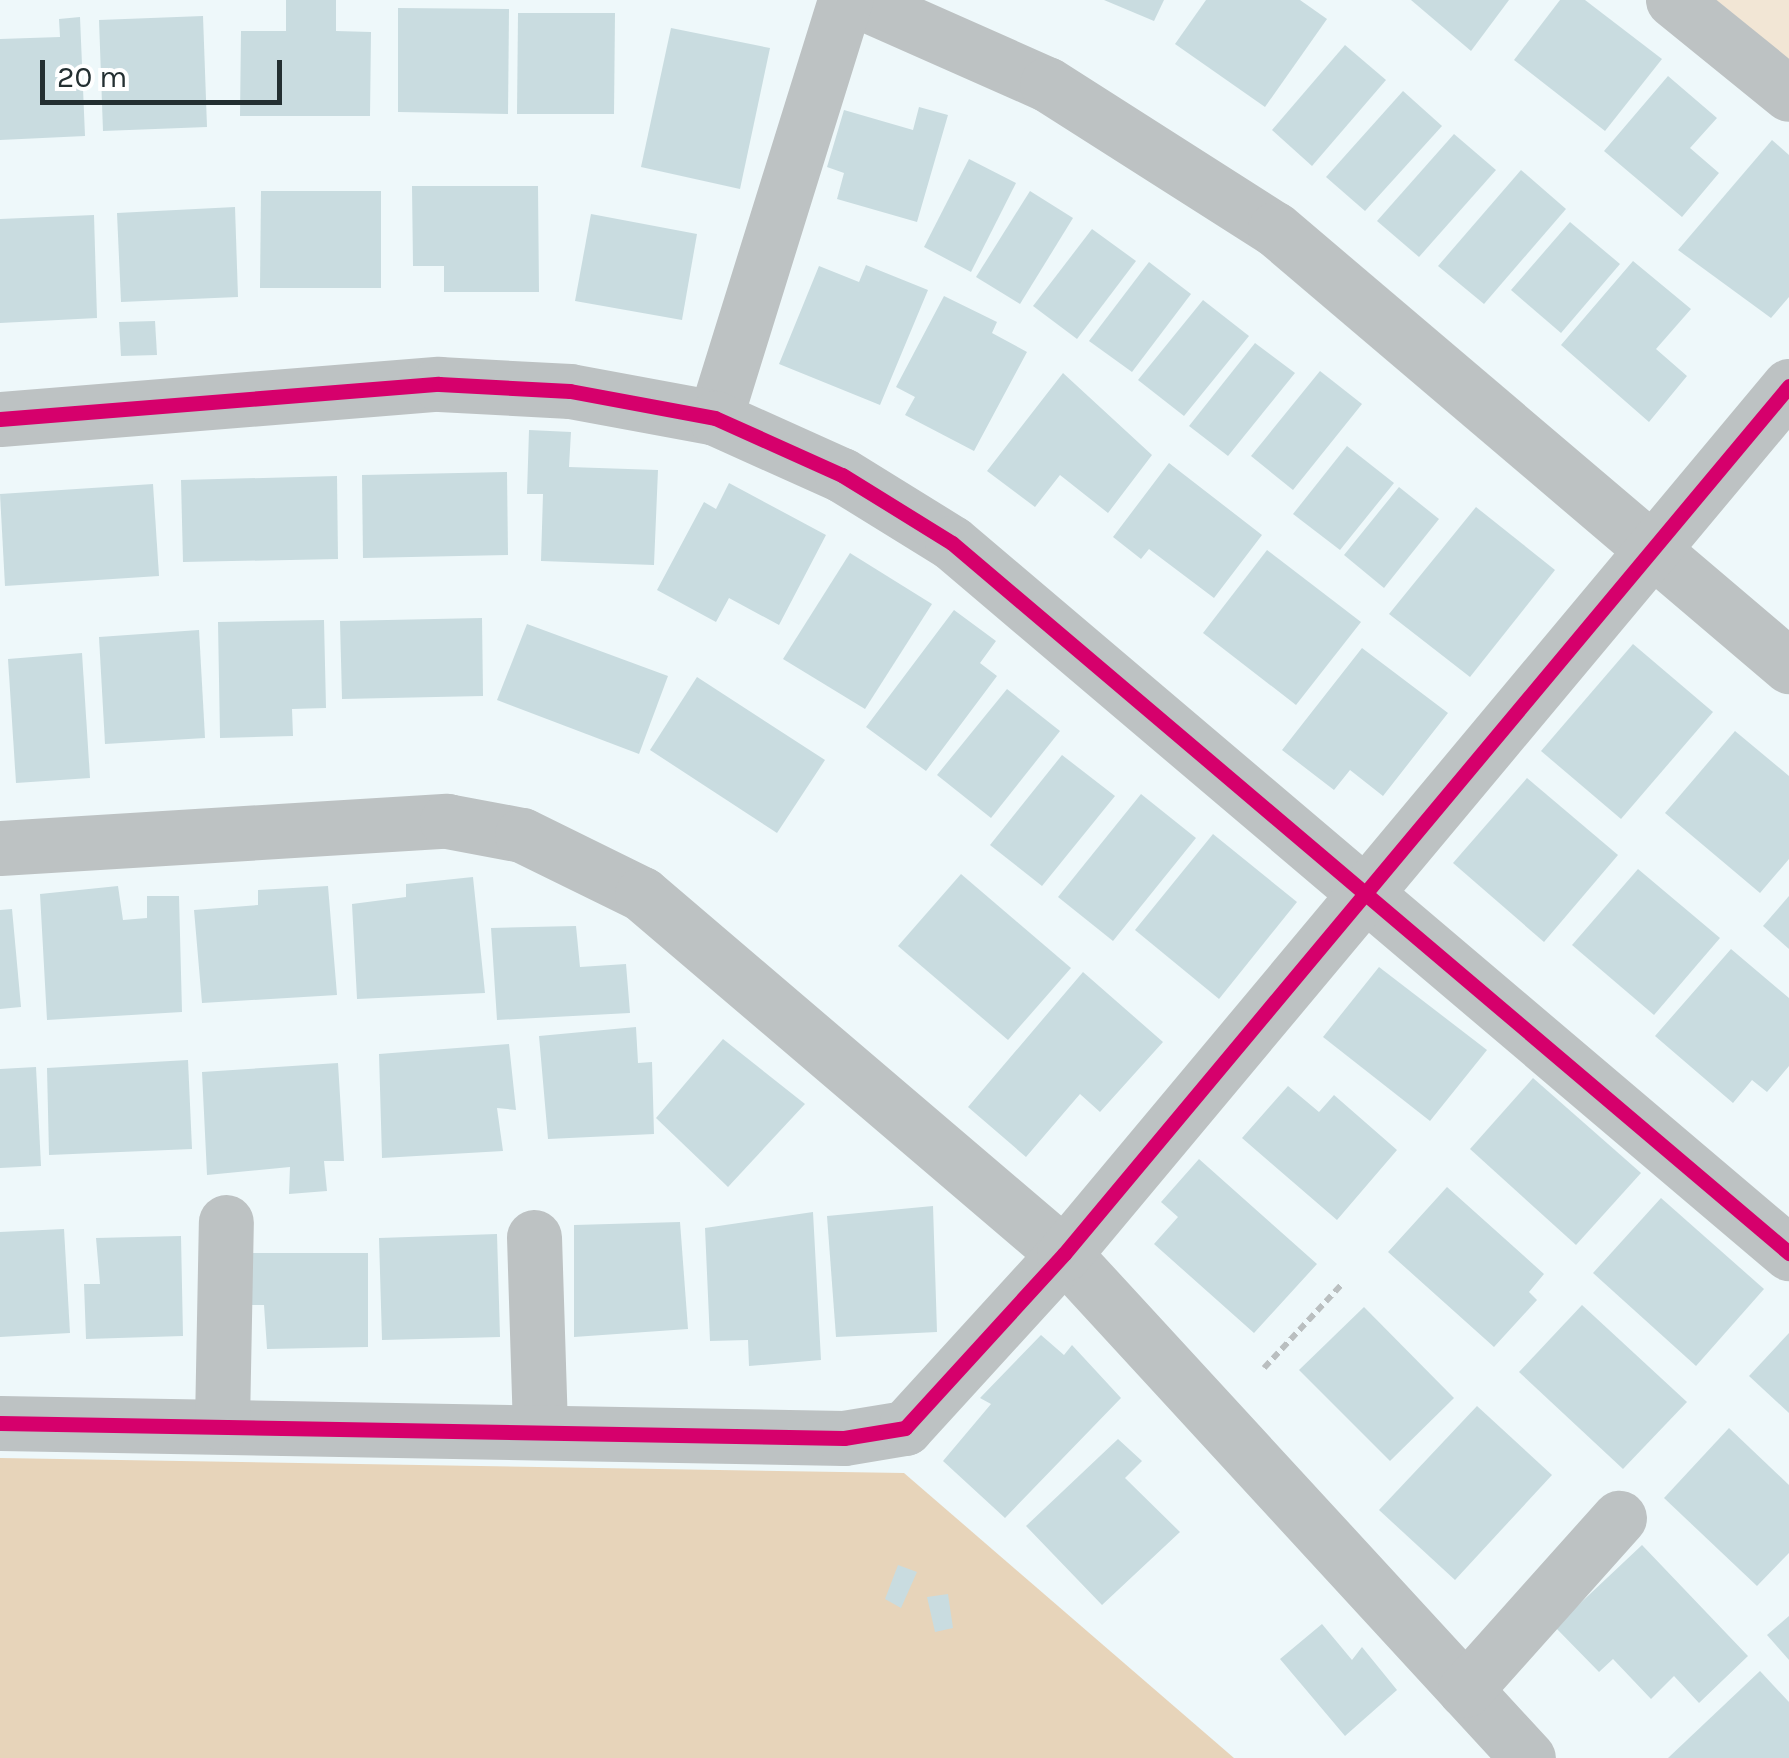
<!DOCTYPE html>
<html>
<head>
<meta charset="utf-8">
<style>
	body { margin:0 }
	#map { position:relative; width:1789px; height:1758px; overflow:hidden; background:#eef8fa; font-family:Karla,sans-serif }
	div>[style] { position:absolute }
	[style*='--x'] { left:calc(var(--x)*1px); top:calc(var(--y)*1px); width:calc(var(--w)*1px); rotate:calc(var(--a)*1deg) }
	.green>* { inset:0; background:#f2e6d5 }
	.forest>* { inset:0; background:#e7d4ba }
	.building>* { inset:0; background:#c9dce0 }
	.path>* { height:6px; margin-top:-3px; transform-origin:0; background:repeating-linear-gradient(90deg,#babfc0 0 8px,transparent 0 13px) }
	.minor>* { height:55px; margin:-27.5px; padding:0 27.5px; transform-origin:27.5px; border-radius:27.5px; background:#bdc2c3 }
	.cycleway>* { height:15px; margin:-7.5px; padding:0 7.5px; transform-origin:7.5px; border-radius:7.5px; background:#d6006c }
	span { translate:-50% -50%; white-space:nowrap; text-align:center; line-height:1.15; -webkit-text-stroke:8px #fff; paint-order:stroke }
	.scale { position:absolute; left:40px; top:60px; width:242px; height:45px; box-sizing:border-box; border:5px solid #232f31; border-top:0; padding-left:12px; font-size:30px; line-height:35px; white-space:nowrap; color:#232f31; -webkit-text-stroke:8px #fff; paint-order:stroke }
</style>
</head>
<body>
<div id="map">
	<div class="green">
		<div style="clip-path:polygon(1716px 0,1789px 0,1789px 60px)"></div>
	</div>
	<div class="forest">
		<div style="clip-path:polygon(0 1458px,904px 1473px,1234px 1758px,0 1758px)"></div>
	</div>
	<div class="building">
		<div style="clip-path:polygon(286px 0,336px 0,336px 31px,371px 32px,370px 116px,240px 116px,241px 31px,286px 31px)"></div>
		<div style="clip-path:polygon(1104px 0,1164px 0,1154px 21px)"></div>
		<div style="clip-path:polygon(1206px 0,1300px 0,1327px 19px,1265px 107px,1175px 44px)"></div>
		<div style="clip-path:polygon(1411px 0,1509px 0,1471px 51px)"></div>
		<div style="clip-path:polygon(1560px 0,1585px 0,1662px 59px,1605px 131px,1514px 60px)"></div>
		<div style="clip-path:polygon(398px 8px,509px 9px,508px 114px,398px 112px)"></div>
		<div style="clip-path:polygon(518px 13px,615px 13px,614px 114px,517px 114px)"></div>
		<div style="clip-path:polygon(203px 16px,207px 127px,103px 131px,99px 20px)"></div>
		<div style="clip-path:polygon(80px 17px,85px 136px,0 140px,0 39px,60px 37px,59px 19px)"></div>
		<div style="clip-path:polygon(671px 28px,770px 48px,740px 189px,641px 167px)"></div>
		<div style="clip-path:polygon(1345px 45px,1386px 80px,1312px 166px,1272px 130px)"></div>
		<div style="clip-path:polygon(1668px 76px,1717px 118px,1690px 148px,1719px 173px,1682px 217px,1604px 151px)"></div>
		<div style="clip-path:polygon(1403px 91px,1442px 126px,1365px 211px,1326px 177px)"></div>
		<div style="clip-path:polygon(919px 107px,948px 115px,917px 222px,837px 199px,844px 173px,827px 167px,844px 110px,913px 130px)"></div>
		<div style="clip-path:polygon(1454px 134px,1496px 170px,1419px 257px,1377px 221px)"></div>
		<div style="clip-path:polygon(1772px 140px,1789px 155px,1789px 297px,1771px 318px,1678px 250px)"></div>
		<div style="clip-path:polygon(969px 159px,1016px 183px,971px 272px,924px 247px)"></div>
		<div style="clip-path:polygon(1521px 170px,1566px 209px,1484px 304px,1438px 266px)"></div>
		<div style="clip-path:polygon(412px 186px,538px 186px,539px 292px,444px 292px,444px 266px,413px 266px)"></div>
		<div style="clip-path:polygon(261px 191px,381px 191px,381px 288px,260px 288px)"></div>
		<div style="clip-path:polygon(1030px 191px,1073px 218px,1020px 304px,976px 277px)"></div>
		<div style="clip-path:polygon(235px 207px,238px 297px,121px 302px,117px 213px)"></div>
		<div style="clip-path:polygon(591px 214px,697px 234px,682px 320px,575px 301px)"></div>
		<div style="clip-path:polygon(94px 215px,97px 318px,0 323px,0 219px)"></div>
		<div style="clip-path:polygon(1570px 222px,1620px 264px,1561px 333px,1511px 290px)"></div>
		<div style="clip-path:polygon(1092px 229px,1136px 261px,1077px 339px,1033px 306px)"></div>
		<div style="clip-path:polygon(1633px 261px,1691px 309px,1656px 349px,1687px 376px,1649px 422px,1561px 345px)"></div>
		<div style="clip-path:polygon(1149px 262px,1191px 294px,1132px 372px,1089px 341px)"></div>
		<div style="clip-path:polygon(866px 265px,928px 290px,880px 405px,779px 364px,819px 266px,859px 282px)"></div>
		<div style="clip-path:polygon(944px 296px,997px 322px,992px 333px,1027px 352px,974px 451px,905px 415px,915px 397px,896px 387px)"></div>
		<div style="clip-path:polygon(1203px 300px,1249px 336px,1184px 416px,1138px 380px)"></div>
		<div style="clip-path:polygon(155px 321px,157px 355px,121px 356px,119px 322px)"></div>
		<div style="clip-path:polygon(1255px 343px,1295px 373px,1228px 456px,1189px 426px)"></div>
		<div style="clip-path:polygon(1320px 371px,1362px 404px,1293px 490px,1251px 456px)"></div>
		<div style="clip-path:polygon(1063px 373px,1152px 455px,1108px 513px,1060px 475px,1035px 507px,987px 471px)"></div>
		<div style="clip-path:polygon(529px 430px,571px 432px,569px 467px,658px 470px,654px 565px,541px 561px,543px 494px,527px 494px)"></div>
		<div style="clip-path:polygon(1347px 446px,1394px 483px,1340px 550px,1293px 514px)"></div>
		<div style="clip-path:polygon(1169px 463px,1262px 535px,1214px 598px,1149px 549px,1141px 559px,1113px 537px)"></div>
		<div style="clip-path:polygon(507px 472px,508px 555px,363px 558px,362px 475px)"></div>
		<div style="clip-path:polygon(337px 476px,338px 559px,183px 562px,181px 480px)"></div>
		<div style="clip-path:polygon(729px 483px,826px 535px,779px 625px,729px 598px,716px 622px,657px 590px,704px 502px,716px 509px)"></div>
		<div style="clip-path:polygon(153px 484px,159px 576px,5px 586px,0 494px)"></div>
		<div style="clip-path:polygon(1399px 487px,1439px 519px,1384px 588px,1344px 555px)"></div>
		<div style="clip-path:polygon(1476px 507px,1555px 570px,1470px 677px,1389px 614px)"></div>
		<div style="clip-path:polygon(1267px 550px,1361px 622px,1296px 705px,1203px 633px)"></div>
		<div style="clip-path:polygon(850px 553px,932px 604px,865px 709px,783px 659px)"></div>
		<div style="clip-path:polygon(954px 610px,996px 641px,980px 663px,997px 676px,926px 771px,866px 727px)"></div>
		<div style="clip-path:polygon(482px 618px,483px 696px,342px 699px,340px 621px)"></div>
		<div style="clip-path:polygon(324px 620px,326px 708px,292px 709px,293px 736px,220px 738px,218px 622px)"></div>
		<div style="clip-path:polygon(527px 624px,668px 676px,639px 754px,497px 700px)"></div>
		<div style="clip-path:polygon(199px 630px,205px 738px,105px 744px,99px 637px)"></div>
		<div style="clip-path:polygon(1633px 644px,1713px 712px,1621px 819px,1541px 751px)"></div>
		<div style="clip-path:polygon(1362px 648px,1448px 713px,1383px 796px,1350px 770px,1334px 790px,1282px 750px)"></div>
		<div style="clip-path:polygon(82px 653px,90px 778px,16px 783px,8px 659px)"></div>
		<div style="clip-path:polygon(697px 677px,825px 760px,777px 833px,650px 750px)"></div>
		<div style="clip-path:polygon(1007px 689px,1060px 731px,991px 818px,937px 775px)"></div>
		<div style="clip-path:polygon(1735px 731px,1789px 776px,1789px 859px,1760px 893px,1665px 813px)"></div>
		<div style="clip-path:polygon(1062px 755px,1115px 796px,1042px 886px,990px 845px)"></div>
		<div style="clip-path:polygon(1527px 778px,1618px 855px,1544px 942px,1453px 863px)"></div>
		<div style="clip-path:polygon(1141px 794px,1196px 838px,1113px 941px,1058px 897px)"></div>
		<div style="clip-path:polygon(1213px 834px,1297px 902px,1219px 999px,1135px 930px)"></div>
		<div style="clip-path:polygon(1638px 869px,1720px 938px,1654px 1015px,1572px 945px)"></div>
		<div style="clip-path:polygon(961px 874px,1071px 968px,1008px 1040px,898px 946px)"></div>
		<div style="clip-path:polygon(473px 877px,485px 993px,357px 999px,352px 904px,406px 897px,406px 884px)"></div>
		<div style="clip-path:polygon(118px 886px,123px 920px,147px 918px,147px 896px,179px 896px,182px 1012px,47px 1020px,40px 894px)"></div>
		<div style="clip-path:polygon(328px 886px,337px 995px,202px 1003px,194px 910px,258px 905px,258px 890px)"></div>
		<div style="clip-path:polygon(1789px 896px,1789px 949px,1763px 926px)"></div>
		<div style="clip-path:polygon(12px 909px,21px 1007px,0 1009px,0 910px)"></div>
		<div style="clip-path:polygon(576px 926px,580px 967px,626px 964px,630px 1013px,497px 1020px,491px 928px)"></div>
		<div style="clip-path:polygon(1731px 949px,1789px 998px,1789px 1066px,1767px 1092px,1752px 1080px,1733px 1103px,1655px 1036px)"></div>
		<div style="clip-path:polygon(1379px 967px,1487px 1050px,1430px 1121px,1323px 1037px)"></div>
		<div style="clip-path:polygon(1083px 972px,1163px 1042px,1100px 1112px,1080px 1094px,1026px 1157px,968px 1107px)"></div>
		<div style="clip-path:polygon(636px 1027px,638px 1063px,652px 1062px,654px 1134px,548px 1139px,539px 1036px)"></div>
		<div style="clip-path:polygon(723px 1039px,805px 1104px,728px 1187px,656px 1118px)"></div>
		<div style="clip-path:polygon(509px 1044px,516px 1110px,497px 1108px,503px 1151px,382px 1158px,379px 1054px)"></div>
		<div style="clip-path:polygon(188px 1060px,192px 1149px,49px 1155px,47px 1068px)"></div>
		<div style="clip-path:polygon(338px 1063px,344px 1161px,324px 1161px,327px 1191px,289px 1194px,290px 1167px,207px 1175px,202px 1072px)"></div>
		<div style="clip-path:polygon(36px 1067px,41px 1166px,0 1168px,0 1069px)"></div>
		<div style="clip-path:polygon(1533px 1078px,1641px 1173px,1576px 1245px,1470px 1149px)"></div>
		<div style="clip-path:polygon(1288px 1086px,1319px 1112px,1334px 1095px,1397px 1150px,1337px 1220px,1242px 1138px)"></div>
		<div style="clip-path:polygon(1199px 1159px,1317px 1264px,1254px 1333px,1154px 1244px,1178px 1217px,1161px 1202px)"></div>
		<div style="clip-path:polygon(1447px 1187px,1544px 1274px,1529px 1292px,1537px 1300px,1494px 1347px,1388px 1252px)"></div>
		<div style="clip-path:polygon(1661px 1198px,1764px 1289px,1696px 1366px,1593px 1273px)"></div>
		<div style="clip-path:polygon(933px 1206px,937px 1332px,836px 1337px,827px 1216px)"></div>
		<div style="clip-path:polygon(813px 1212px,821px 1360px,749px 1366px,748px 1340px,710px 1341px,705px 1228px)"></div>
		<div style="clip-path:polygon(680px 1222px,688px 1329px,574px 1337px,574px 1225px)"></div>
		<div style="clip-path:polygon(64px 1229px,70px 1333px,0 1337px,0 1232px)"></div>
		<div style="clip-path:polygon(497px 1234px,500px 1337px,382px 1340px,379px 1238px)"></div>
		<div style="clip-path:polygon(181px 1236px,183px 1336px,86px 1339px,84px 1284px,100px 1284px,96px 1238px)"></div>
		<div style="clip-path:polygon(246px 1253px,368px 1253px,368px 1347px,267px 1349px,264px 1305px,245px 1305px)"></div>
		<div style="clip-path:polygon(1582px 1305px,1687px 1402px,1623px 1469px,1519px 1372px)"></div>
		<div style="clip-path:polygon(1364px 1307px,1454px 1398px,1390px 1461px,1299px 1370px)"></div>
		<div style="clip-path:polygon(1789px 1333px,1789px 1413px,1749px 1376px)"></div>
		<div style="clip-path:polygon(1041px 1335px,1064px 1355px,1072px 1345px,1121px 1398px,1005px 1518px,943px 1461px,991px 1404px,980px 1398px)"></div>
		<div style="clip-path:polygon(1477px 1406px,1552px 1475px,1455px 1580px,1379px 1510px)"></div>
		<div style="clip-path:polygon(1729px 1428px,1789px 1485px,1789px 1553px,1757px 1586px,1664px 1498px)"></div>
		<div style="clip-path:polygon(1118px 1439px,1142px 1461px,1125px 1478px,1180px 1532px,1102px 1605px,1026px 1526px)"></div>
		<div style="clip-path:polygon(1642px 1545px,1748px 1656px,1699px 1703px,1674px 1676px,1651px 1699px,1613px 1659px,1599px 1672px,1555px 1627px)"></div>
		<div style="clip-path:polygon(898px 1565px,917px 1572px,901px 1608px,885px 1599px)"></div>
		<div style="clip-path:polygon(948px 1594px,953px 1628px,935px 1632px,927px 1597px)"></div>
		<div style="clip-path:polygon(1789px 1616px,1789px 1660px,1767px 1635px)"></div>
		<div style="clip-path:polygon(1322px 1624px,1352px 1660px,1362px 1647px,1397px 1690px,1345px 1736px,1280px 1659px)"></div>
		<div style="clip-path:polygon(1760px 1671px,1789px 1702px,1789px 1758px,1668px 1758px)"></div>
	</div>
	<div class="path">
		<div style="--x:1264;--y:1368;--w:116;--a:-47.1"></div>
	</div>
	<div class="minor">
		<div style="--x:857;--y:0;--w:208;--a:23.9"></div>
		<div style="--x:1047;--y:84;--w:270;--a:32.5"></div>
		<div style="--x:1275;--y:229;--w:675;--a:40.37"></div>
		<div style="--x:1673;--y:0;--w:149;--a:39"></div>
		<div style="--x:715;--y:418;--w:438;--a:-72.7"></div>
		<div style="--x:0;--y:419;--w:440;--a:-4.6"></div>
		<div style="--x:439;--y:384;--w:131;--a:3.1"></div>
		<div style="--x:570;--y:391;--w:147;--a:10.5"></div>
		<div style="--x:715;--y:418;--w:139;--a:24.2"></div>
		<div style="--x:842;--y:475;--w:129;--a:31.7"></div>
		<div style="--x:952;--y:543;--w:1098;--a:40.31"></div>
		<div style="--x:0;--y:848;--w:448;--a:-3.5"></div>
		<div style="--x:447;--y:821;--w:76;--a:10.6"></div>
		<div style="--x:522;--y:835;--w:134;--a:26.2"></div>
		<div style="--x:642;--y:894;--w:555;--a:40.47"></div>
		<div style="--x:1064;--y:1254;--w:685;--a:47.37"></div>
		<div style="--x:534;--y:1237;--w:195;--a:88.2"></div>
		<div style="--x:0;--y:1423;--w:844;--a:1.02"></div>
		<div style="--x:844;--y:1438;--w:62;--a:-9.3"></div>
		<div style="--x:905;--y:1428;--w:236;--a:-47.6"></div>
		<div style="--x:1064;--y:1254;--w:1131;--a:-50.13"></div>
		<div style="--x:222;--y:1423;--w:201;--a:-88.9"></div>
		<div style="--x:1465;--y:1690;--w:231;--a:-48.2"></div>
	</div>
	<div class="cycleway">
		<div style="--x:0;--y:419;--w:440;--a:-4.6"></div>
		<div style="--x:439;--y:384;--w:131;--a:3.1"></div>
		<div style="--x:570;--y:391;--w:147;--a:10.5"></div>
		<div style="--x:715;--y:418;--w:139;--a:24.2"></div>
		<div style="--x:842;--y:475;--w:129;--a:31.7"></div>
		<div style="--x:952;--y:543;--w:1098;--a:40.31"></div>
		<div style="--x:0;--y:1423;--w:844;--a:1.02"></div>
		<div style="--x:844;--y:1438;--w:62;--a:-9.3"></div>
		<div style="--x:905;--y:1428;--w:236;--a:-47.6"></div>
		<div style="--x:1064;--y:1254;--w:1131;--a:-50.13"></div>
	</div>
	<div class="scale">20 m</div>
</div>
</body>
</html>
